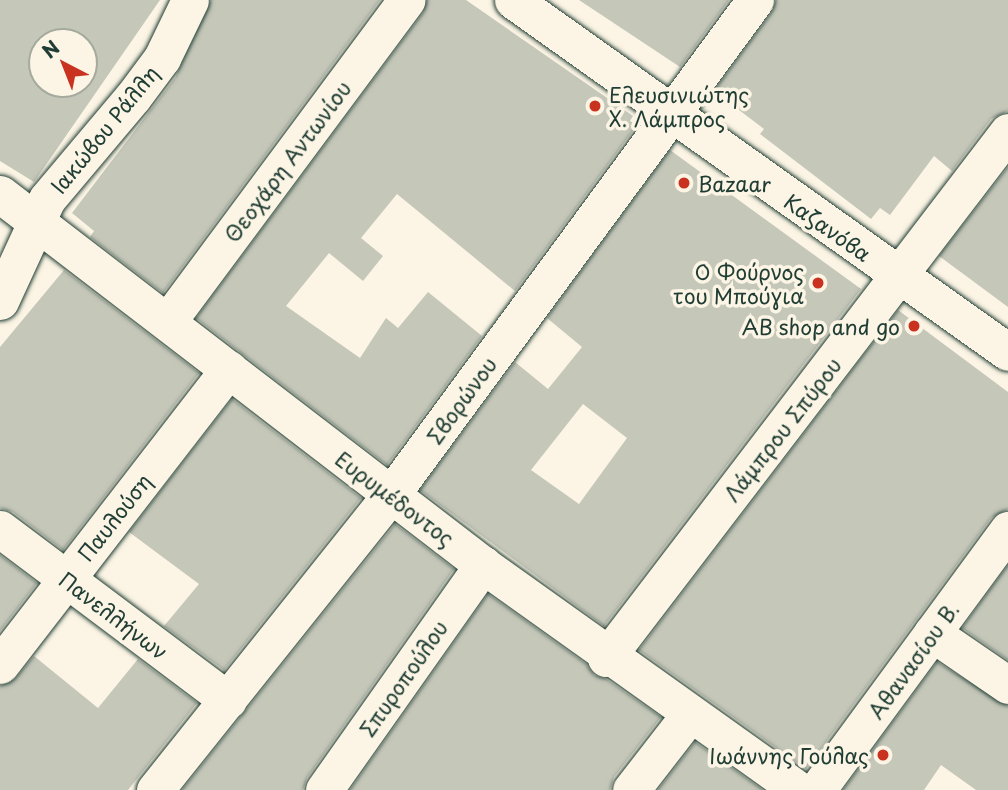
<!DOCTYPE html>
<html>
<head>
<meta charset="utf-8">
<style>
	body { margin:0 }
	#map { position:relative; width:1008px; height:790px; overflow:hidden; background:#fcf5e5; font-family:"Playpen Sans",sans-serif }
	div>[style] { position:absolute }
	[style*='--x'] { left:calc(var(--x)*1px); top:calc(var(--y)*1px); width:calc(var(--w)*1px); rotate:calc(var(--a)*1deg) }
	.building>* { inset:0; background:#c5c7b9 }
	.roads { filter:drop-shadow(0 0 2px #1f3d34) drop-shadow(0 0 2px #1f3d34) }
	.street>* { height:37px; margin:-18.5px; padding:0 18.5px; transform-origin:18.5px; border-radius:18.5px; background:#fcf5e5 }
	.dots>* { width:19px; height:19px; translate:-50% -50%; box-sizing:border-box; border:4px solid #fcf5e5; border-radius:50% }
	span { translate:-50% -50%; white-space:nowrap; text-align:center; line-height:1.15; -webkit-text-stroke:7px #fcf5e5; paint-order:stroke }
	.poi-label { font-size:21px; color:#1f3d34 }
	.left { translate:0 -50%; text-align:left }
	.right { translate:-100% -50%; text-align:right }
	.street-label { font-size:21px; color:#1f3d34 }
	.north { position:absolute; left:28px; top:28px; width:70px; height:70px; box-sizing:border-box; background:#fcf5e5; border:2px solid #a4ab9e; border-radius:50%; rotate:318deg; font-size:19px; font-weight:700; line-height:28px; text-align:center; color:#1f3d34 }
	.north::after { content:''; display:block; margin:auto; width:24px; height:32px; background:#c8321e; clip-path:polygon(50% 0,100% 100%,50% 72%,0 100%) }
</style>
</head>
<body>
<div id="map">
	<div class="building">
		<div style="clip-path:polygon(evenodd,0 0,160px 0,34px 182px,0 161px,0 0,42px 42px,84px 42px,84px 84px,42px 84px,42px 42px)"></div>
		<div style="clip-path:polygon(211px 0,380px 0,163px 293px,90px 237px,94px 231px,72px 213px,175px 78px)"></div>
		<div style="clip-path:polygon(427px 0,466px 0,633px 116px,630px 121px,637px 125px,515px 291px,397px 194px,361px 238px,383px 256px,363px 281px,329px 253px,286px 306px,360px 358px,386px 318px,398px 328px,428px 292px,482px 336px,387px 465px,196px 318px,423px 13px)"></div>
		<div style="clip-path:polygon(579px 0,729px 0,680px 67px)"></div>
		<div style="clip-path:polygon(776px 0,1008px 0,1008px 111px,991px 119px,952px 171px,934px 156px,890px 215px,880px 208px,871px 219px,760px 134px,764px 129px,714px 91px,772px 12px)"></div>
		<div style="clip-path:polygon(evenodd,670px 150px,861px 289px,604px 626px,420px 490px,515px 362px,548px 389px,582px 347px,547px 318px,670px 150px,583px 404px,627px 438px,579px 504px,531px 470px,583px 404px)"></div>
		<div style="clip-path:polygon(1008px 167px,1008px 307px,939px 256px)"></div>
		<div style="clip-path:polygon(64px 270px,199px 373px,63px 550px,13px 512px,0 508px,0 347px)"></div>
		<div style="clip-path:polygon(898px 310px,1008px 392px,1008px 509px,991px 518px,806px 769px,639px 650px)"></div>
		<div style="clip-path:polygon(232px 399px,361px 498px,224px 670px,164px 626px,199px 584px,129px 532px)"></div>
		<div style="clip-path:polygon(395px 524px,454px 569px,307px 778px,303px 790px,182px 790px)"></div>
		<div style="clip-path:polygon(0 555px,37px 583px,0 631px)"></div>
		<div style="clip-path:polygon(1008px 565px,1008px 660px,962px 628px)"></div>
		<div style="clip-path:polygon(488px 594px,586px 664px,594px 675px,606px 679px,661px 717px,614px 777px,610px 790px,350px 790px)"></div>
		<div style="clip-path:polygon(34px 656px,98px 708px,138px 659px,197px 703px,128px 790px,0 790px,0 686px,16px 678px)"></div>
		<div style="clip-path:polygon(937px 662px,1008px 706px,1008px 790px,976px 790px,941px 765px,924px 790px,843px 790px)"></div>
		<div style="clip-path:polygon(695px 742px,763px 790px,658px 790px)"></div>
	</div>
	<div class="roads">
		<div class="street">
			<div style="--x:513;--y:0;--w:607;--a:35.42"></div>
			<div style="--x:0;--y:194;--w:609;--a:37.53"></div>
			<div style="--x:483;--y:565;--w:388;--a:35.5"></div>
			<div style="--x:0;--y:301;--w:112;--a:-65.3"></div>
			<div style="--x:47;--y:199;--w:133;--a:-49.9"></div>
			<div style="--x:133;--y:97;--w:49;--a:-53.4"></div>
			<div style="--x:162;--y:58;--w:64;--a:-64.2"></div>
			<div style="--x:168;--y:321;--w:400;--a:-53.4"></div>
			<div style="--x:0;--y:529;--w:285;--a:36.9"></div>
			<div style="--x:932;--y:633;--w:92;--a:34.4"></div>
			<div style="--x:606;--y:658;--w:662;--a:-52.61"></div>
			<div style="--x:0;--y:665;--w:374;--a:-52.3"></div>
			<div style="--x:155;--y:790;--w:376;--a:-51.4"></div>
			<div style="--x:390;--y:496;--w:616;--a:-53.65"></div>
			<div style="--x:324;--y:790;--w:276;--a:-54.8"></div>
			<div style="--x:631;--y:790;--w:96;--a:-52.2"></div>
			<div style="--x:817;--y:790;--w:323;--a:-53.7"></div>
		</div>
	</div>
	<div class="dots">
		<div style="left:595px;top:106px;background:#c8321e"></div>
		<div style="left:684px;top:183px;background:#c8321e"></div>
		<div style="left:818px;top:283px;background:#c8321e"></div>
		<div style="left:914px;top:326px;background:#c8321e"></div>
		<div style="left:883px;top:755px;background:#c8321e"></div>
	</div>
	<div class="poi-label">
		<span class="left" style="left:609px;top:106px">Ελευσινιώτης<br>Χ. Λάμπρος</span>
		<span class="left" style="left:698px;top:183px">Bazaar</span>
		<span class="right" style="left:804px;top:283px">Ο Φούρνος<br>του Μπούγια</span>
		<span class="right" style="left:900px;top:326px">AB shop and go</span>
		<span class="right" style="left:869px;top:755px">Ιωάννης Γούλας</span>
	</div>
	<div class="street-label">
		<span style="left:104px;top:129px;rotate:-51deg">Ιακώβου Ράλλη</span>
		<span style="left:287px;top:161px;rotate:-53deg">Θεοχάρη Αντωνίου</span>
		<span style="left:828px;top:227px;rotate:35deg">Καζανόβα</span>
		<span style="left:461px;top:400px;rotate:-54deg">Σβορώνου</span>
		<span style="left:782px;top:429px;rotate:-52deg">Λάμπρου Σπύρου</span>
		<span style="left:395px;top:498px;rotate:37deg">Ευρυμέδοντος</span>
		<span style="left:114px;top:517px;rotate:-52deg">Παυλούση</span>
		<span style="left:114px;top:615px;rotate:37deg">Πανελλήνων</span>
		<span style="left:913px;top:660px;rotate:-54deg">Αθανασίου Β.</span>
		<span style="left:403px;top:678px;rotate:-55deg">Σπυροπούλου</span>
	</div>
	<div class="north">N</div>
</div>
</body>
</html>
